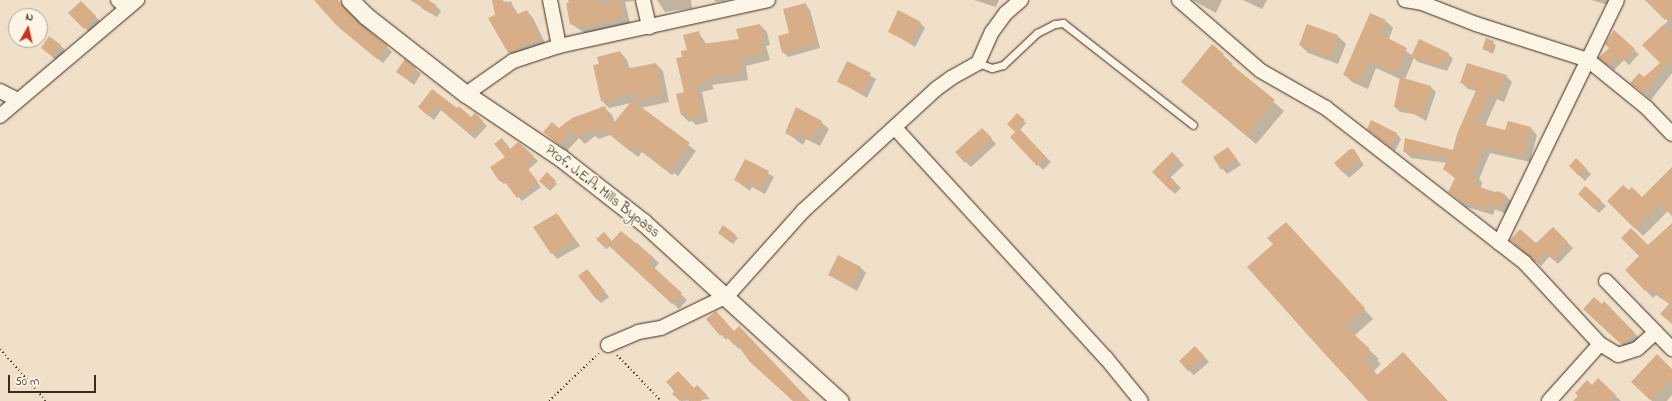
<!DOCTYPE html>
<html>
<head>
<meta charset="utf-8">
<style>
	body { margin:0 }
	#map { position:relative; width:1672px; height:401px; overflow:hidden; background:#f1e0c9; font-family:"Indie Flower",sans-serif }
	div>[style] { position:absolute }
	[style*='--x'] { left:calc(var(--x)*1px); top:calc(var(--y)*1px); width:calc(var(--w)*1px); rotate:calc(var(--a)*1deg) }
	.shadow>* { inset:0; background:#0003 }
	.building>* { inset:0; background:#d8ae89 }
	.path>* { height:2px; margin-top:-1px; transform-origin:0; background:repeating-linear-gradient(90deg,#3b2a1e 0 1px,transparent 0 4px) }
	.roads { filter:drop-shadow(0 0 1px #3b2a1e) drop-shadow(0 0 1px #3b2a1e) }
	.service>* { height:7px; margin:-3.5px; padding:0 3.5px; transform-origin:3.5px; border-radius:3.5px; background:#fcf5e5 }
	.minor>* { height:14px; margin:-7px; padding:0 7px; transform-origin:7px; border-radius:7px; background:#fcf5e5 }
	.tertiary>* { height:17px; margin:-8.5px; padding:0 8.5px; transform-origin:8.5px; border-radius:8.5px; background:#fcf5e5 }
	span { translate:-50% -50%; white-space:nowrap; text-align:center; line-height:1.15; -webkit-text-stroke:3.5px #fcf5e5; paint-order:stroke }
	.street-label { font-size:14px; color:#3b2a1e }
	.north { position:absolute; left:8px; top:8px; width:40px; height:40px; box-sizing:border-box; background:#fcf5e5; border:1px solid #afa495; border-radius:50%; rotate:8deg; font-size:11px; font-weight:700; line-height:16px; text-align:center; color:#3b2a1e }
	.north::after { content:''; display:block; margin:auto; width:14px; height:18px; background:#c8321e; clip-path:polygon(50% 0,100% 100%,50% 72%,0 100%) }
	.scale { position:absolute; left:8px; top:375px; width:88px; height:18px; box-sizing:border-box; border:2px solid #3b2a1e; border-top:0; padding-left:5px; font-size:12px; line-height:14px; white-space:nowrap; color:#3b2a1e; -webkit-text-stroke:3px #fcf5e5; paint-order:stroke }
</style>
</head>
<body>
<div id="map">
	<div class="shadow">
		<div style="clip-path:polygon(315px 0,337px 0,392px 52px,383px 63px,342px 30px)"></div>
		<div style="clip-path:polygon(420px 0,430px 0,428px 2px,436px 6px,441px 11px,437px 17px,423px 9px,418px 4px)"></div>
		<div style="clip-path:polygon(493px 0,510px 2px,519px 15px,527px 11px,533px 18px,546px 45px,515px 59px,509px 52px)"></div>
		<div style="clip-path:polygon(569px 0,639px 0,625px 2px,630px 23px,585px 33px,571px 24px)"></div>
		<div style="clip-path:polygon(657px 0,691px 0,692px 8px,665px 12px)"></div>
		<div style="clip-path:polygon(714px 0,728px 0,716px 2px)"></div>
		<div style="clip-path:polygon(974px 0,999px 0,996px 7px)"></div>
		<div style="clip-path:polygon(1192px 0,1222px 0,1216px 13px)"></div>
		<div style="clip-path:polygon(1243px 0,1267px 0,1262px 9px)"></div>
		<div style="clip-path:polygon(1591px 0,1610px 0,1608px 5px)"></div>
		<div style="clip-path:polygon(1647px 0,1672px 0,1672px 73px,1651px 100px,1632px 83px,1644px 78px,1661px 63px,1643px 45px,1668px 21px)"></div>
		<div style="clip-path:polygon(81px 2px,101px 22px,90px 33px,70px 13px)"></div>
		<div style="clip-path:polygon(805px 4px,810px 10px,820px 48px,788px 57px,783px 52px)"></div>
		<div style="clip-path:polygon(1386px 21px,1393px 28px,1389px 39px,1413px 56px,1448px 54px,1453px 59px,1447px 71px,1418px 62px,1414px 58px,1405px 79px,1431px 87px,1436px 92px,1426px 121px,1414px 114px,1400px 112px,1395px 107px,1400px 79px,1376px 68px,1368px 89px,1352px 82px,1344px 74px)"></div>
		<div style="clip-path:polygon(920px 23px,925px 28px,915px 47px,889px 31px)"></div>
		<div style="clip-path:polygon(760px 25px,767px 32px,770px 45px,766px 46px,770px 60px,746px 66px,748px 80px,712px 85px,714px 89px,702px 92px,708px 122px,696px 125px,692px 121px,689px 122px,682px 115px,685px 93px,684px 58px,698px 32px,707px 45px,740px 40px)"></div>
		<div style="clip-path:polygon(1307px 25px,1338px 36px,1346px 44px,1338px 64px,1308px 53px,1300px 45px)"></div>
		<div style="clip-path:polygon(1486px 40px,1496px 45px,1493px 54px,1483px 49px)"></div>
		<div style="clip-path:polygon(60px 45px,65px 50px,57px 61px,42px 48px)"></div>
		<div style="clip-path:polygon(1634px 50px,1639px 54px,1629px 65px,1624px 60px,1614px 70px,1604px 62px)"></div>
		<div style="clip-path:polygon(620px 52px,627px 60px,630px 69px,656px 64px,663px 71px,669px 102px,640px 108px,696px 151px,678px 176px,674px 173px,672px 175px,642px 152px,638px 157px,610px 135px,599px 139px,595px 136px,585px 144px,579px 138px,567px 151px,552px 139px,559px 129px,604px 107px,612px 115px,615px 123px,631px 103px,609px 108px,602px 101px,600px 64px)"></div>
		<div style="clip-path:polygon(1223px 55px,1233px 64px,1231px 66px,1284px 111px,1256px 144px,1182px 82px)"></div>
		<div style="clip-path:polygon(405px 60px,421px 74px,414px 85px,397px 72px)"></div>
		<div style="clip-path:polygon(847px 63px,876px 79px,867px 98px,838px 81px)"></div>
		<div style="clip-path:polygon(1506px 76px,1512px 82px,1504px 102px,1497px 99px,1485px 126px,1506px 132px,1531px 128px,1537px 135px,1530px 162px,1490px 153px,1479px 179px,1482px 182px,1481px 188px,1505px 195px,1511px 201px,1506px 214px,1495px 209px,1493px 215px,1467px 207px,1449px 192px,1456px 179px,1445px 169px,1447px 163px,1411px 158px,1404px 151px,1453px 151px,1477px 91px,1468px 89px,1461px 82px)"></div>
		<div style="clip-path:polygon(432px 91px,471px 118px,475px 114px,487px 126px,475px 139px,441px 110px,434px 120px,424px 112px)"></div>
		<div style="clip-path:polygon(797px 109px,821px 122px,829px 129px,820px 146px,806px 139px,803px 145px,787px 133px)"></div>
		<div style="clip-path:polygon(1017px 115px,1026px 123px,1020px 130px,1051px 162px,1043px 170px,1011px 137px,1016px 132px,1008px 124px)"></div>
		<div style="clip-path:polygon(1368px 129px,1396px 133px,1401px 139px,1395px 151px)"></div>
		<div style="clip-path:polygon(987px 134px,996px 144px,971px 167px,966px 162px)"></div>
		<div style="clip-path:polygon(506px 143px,511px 150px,518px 143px,538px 161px,528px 170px,541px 187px,522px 201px,507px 182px,504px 184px,499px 180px,507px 157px)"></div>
		<div style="clip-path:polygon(1228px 148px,1241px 165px,1227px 174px,1214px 158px)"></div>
		<div style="clip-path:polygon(1353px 150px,1364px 165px,1349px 178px,1335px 163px)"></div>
		<div style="clip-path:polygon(1172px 153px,1184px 165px,1170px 178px,1181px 188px,1175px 194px,1153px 172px)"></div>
		<div style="clip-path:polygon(746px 160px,774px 177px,765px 194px,752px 187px,750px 191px,735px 180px)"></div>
		<div style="clip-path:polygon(1576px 160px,1591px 174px,1585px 181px,1570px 166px)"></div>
		<div style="clip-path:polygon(1672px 168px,1672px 214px,1668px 211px,1643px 236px,1609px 201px,1642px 199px)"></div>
		<div style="clip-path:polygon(547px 174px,557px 184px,550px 191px,540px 181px)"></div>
		<div style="clip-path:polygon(1585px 187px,1606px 206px,1599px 213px,1579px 194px)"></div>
		<div style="clip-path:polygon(557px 214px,580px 246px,557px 259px,552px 253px)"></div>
		<div style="clip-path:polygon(1672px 224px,1672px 324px,1662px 314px,1670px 304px,1656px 295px,1653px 298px,1626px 270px)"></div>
		<div style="clip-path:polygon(723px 227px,738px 238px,733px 244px,721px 235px)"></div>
		<div style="clip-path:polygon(1553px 228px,1573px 248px,1558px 264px,1550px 256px,1541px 266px,1516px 245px,1536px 245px)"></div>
		<div style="clip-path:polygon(604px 233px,612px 242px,634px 245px,637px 243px,659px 263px,654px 269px,687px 300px,679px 309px,610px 246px,607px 249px,604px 247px)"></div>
		<div style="clip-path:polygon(1295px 233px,1373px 319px,1354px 336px,1379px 359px,1377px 360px,1381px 364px,1374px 371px,1378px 376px,1403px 353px,1447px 401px,1369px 401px)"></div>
		<div style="clip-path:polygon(861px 268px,866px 273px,857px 291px,829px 275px)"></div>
		<div style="clip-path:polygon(587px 270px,609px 297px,601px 303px,596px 298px)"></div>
		<div style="clip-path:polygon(1604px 302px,1641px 340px,1629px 351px,1591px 316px)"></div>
		<div style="clip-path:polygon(708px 319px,734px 332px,810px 401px,793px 401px,741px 348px,739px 349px,728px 338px,726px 340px)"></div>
		<div style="clip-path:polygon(1200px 352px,1209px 362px,1194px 375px,1188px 370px)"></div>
		<div style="clip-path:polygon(1672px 370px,1672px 395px,1667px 401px,1652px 401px,1640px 389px)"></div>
		<div style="clip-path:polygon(1598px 380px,1621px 401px,1575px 401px,1592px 386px)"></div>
		<div style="clip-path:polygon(667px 382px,694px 389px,697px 386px,710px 399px,681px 401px)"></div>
	</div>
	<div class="building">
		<div style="clip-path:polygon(314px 0,338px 0,359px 23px,388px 46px,377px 59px,336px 25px)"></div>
		<div style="clip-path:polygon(410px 0,428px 0,436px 5px,432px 13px)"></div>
		<div style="clip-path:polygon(492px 0,503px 0,504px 4px,511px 1px,516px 15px,527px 10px,540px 38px,508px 53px,488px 18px,495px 15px)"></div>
		<div style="clip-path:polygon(568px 0,596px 0,597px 4px,620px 0,624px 17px,578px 27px,577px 23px,570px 25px,566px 3px,569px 3px)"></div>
		<div style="clip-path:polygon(1645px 0,1672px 0,1672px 13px,1665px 20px)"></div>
		<div style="clip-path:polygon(81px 1px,96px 16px,84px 29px,68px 13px)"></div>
		<div style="clip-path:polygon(806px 3px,816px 43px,782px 53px,778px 36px,789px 33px,783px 9px)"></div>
		<div style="clip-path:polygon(898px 10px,921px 22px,910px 43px,888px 32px)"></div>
		<div style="clip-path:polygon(1370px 13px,1386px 20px,1380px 34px,1407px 48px,1396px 73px,1369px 61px,1360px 82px,1343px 75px)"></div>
		<div style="clip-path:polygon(760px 24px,764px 38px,760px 39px,763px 53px,740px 59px,741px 73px,706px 78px,707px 82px,696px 85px,702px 115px,688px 118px,687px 114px,681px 115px,676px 94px,684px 92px,676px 58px,682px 57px,681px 51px,687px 50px,683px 35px,699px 31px,702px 44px,739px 39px,736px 29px)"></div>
		<div style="clip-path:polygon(1307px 24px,1338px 35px,1330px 57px,1299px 45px)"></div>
		<div style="clip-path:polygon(1663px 25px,1672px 34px,1672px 58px,1643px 93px,1630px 83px,1639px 73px,1644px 77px,1660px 63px,1642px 45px)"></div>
		<div style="clip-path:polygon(1614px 30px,1635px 49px,1624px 61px,1619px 56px,1609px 66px,1598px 58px,1609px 48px,1605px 44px)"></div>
		<div style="clip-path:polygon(49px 36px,61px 45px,52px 56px,41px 48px)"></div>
		<div style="clip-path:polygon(1486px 38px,1494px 41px,1491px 52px,1482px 49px)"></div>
		<div style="clip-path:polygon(1419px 39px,1449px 53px,1442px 67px,1411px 57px)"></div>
		<div style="clip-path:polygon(1212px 44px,1224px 54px,1222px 57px,1275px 100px,1246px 135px,1181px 82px)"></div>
		<div style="clip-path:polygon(620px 51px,625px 69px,656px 63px,662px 95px,633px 101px,690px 143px,670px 169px,666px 166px,664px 169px,635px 145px,630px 151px,602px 128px,591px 133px,589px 128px,578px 138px,572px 131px,559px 145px,543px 132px,552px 122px,559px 128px,572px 118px,605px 106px,612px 125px,639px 92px,601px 101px,593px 65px,599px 64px,597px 57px)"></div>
		<div style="clip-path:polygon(405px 59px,416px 68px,408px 80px,396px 72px)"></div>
		<div style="clip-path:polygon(847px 61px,871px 73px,862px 93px,837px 82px)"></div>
		<div style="clip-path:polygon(1467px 63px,1507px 75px,1497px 96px,1490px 93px,1477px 123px,1505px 130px,1508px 121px,1531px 127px,1523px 156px,1483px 147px,1473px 174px,1476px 175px,1475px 185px,1496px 193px,1497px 191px,1505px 194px,1500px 208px,1488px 204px,1486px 210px,1467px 202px,1465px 204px,1448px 192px,1455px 178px,1443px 169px,1448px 158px,1403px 152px,1405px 138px,1453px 150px,1457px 134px,1477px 88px,1460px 83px)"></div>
		<div style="clip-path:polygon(1400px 77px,1431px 86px,1421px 117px,1411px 113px,1410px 105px,1408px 110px,1394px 107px)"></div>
		<div style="clip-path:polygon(432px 89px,457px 108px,459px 106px,471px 117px,475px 113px,483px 121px,470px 134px,436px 106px,428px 116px,418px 107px)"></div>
		<div style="clip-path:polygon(796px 107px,822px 121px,812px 139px,798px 132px,795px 138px,785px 133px)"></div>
		<div style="clip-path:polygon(1017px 113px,1025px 120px,1014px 131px,1007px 124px)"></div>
		<div style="clip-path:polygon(1371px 120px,1397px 133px,1390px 147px,1367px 129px)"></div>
		<div style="clip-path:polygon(982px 128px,992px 138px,965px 163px,955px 152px)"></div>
		<div style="clip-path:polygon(1019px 128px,1046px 157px,1037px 166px,1010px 137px)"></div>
		<div style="clip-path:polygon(502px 138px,510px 149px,518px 142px,534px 156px,525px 165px,538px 182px,517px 198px,502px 178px,499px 181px,490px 167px,505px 157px,494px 144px)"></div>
		<div style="clip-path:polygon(1228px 147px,1237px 159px,1221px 170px,1213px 157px)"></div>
		<div style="clip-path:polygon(1350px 149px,1354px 149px,1360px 159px,1343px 173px,1334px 163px)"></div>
		<div style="clip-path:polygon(1172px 152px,1179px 159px,1166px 172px,1176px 183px,1170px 190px,1152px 172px)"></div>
		<div style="clip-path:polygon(1576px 158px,1587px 169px,1579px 176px,1569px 166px)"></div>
		<div style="clip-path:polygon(745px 159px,769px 171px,760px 189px,747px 182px,745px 186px,734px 180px)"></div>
		<div style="clip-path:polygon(1672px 167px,1672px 216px,1660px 204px,1635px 229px,1607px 201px,1623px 185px,1629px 190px,1632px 187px,1642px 197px)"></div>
		<div style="clip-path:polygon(547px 172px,556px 181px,548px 189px,539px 181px)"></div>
		<div style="clip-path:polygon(1585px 186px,1601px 200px,1594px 209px,1578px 194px)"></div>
		<div style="clip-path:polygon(557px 213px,575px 241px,551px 254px,533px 227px)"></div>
		<div style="clip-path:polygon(1286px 222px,1365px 308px,1345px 326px,1370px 349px,1368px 350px,1372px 354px,1365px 361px,1377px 375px,1403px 352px,1448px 401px,1368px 401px,1323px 352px,1247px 267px,1273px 244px,1267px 238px)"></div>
		<div style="clip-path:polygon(1672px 223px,1672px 324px,1660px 314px,1669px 304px,1657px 292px,1655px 294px,1648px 288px,1645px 291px,1625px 270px,1639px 256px,1621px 238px,1631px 228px,1648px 245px)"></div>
		<div style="clip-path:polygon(723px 225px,736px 235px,730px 242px,718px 233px)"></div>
		<div style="clip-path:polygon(1553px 227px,1568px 242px,1553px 260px,1545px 252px,1535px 262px,1510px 240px,1520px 229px,1536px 243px)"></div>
		<div style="clip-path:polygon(621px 231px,653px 257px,648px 262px,682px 293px,672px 304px,608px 245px)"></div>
		<div style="clip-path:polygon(604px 232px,611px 240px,604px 247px,596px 239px)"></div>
		<div style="clip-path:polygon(838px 255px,861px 267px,851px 286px,828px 275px)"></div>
		<div style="clip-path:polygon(587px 269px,605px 291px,596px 299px,578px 276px)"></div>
		<div style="clip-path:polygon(1594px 297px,1602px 304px,1604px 301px,1635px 333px,1622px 345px,1583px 309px)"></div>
		<div style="clip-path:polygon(716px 311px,734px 331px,739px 326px,810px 401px,793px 401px,750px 362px,736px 343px,734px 345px,723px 333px,720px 336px,706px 319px)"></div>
		<div style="clip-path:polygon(1195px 346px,1204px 356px,1188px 371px,1179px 361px)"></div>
		<div style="clip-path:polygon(1657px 354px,1672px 369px,1672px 380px,1650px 400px,1631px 382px)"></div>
		<div style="clip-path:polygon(678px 371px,694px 388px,697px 385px,707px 395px,701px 401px,689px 401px,685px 397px,680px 401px,672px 394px,675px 391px,666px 382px)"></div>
		<div style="clip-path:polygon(1598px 378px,1616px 395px,1611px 401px,1573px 401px,1578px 396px,1575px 393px,1587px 380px,1592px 385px)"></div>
	</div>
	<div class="path">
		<div style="--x:0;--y:349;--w:69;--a:48.5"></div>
		<div style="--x:617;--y:355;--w:64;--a:46.3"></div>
		<div style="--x:549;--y:401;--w:69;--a:-43.8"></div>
	</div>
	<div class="roads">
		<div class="service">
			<div style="--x:978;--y:63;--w:15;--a:20"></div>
			<div style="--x:992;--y:68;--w:11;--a:-15"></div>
			<div style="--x:1003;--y:65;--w:47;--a:-43.3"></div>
			<div style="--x:1037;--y:33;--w:20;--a:-27"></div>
			<div style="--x:1055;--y:24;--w:8;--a:-7"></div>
			<div style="--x:1063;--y:23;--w:165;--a:38.1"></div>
		</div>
		<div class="minor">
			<div style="--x:118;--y:0;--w:12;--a:42"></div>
			<div style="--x:550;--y:0;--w:47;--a:78.9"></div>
			<div style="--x:643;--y:0;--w:28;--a:77"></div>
			<div style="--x:1179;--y:0;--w:108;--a:40.9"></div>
			<div style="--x:1261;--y:71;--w:75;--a:29.6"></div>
			<div style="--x:1326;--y:108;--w:251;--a:37.9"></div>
			<div style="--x:1524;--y:262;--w:112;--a:47.2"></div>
			<div style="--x:1600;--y:344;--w:21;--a:31"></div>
			<div style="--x:1618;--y:355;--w:20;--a:-18"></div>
			<div style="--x:1637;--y:349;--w:25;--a:-42"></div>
			<div style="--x:1405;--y:0;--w:17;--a:10"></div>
			<div style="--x:1422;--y:3;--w:58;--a:21.3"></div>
			<div style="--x:1476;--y:24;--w:118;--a:17.8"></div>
			<div style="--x:1588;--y:60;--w:76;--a:39.1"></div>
			<div style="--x:1647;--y:108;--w:36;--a:46"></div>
			<div style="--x:0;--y:91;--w:20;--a:27"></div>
			<div style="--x:466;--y:94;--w:57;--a:-35.1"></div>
			<div style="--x:513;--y:61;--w:48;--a:-18.1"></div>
			<div style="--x:559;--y:46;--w:214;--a:-12.4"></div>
			<div style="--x:0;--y:116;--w:180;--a:-40.3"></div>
			<div style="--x:895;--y:128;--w:312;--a:47.5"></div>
			<div style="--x:1106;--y:358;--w:55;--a:50.9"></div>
			<div style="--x:1499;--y:243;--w:270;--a:-64.1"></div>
			<div style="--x:1606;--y:281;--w:95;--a:45.9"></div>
			<div style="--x:608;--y:345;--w:33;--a:-23"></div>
			<div style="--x:638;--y:332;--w:23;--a:-10"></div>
			<div style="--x:661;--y:328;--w:73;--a:-25.9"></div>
			<div style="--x:727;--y:296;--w:114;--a:-48.2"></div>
			<div style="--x:803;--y:211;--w:180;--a:-42.5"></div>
			<div style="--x:936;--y:89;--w:19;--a:-36"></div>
			<div style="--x:951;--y:78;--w:31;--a:-29"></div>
			<div style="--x:978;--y:63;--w:34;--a:-66"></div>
			<div style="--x:992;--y:32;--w:24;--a:-54"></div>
			<div style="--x:1006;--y:13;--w:20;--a:-41"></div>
			<div style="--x:1549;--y:401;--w:76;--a:-48.2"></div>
		</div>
		<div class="tertiary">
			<div style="--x:350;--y:0;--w:23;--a:45"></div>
			<div style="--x:366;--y:16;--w:127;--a:38"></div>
			<div style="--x:466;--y:94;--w:115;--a:34"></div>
			<div style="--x:561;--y:158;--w:104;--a:38"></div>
			<div style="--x:643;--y:222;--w:266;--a:42.3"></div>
		</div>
	</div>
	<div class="street-label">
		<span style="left:602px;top:192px;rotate:38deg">Prof. J.E.A. Mills Bypass</span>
	</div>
	<div class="north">N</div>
	<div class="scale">50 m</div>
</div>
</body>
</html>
